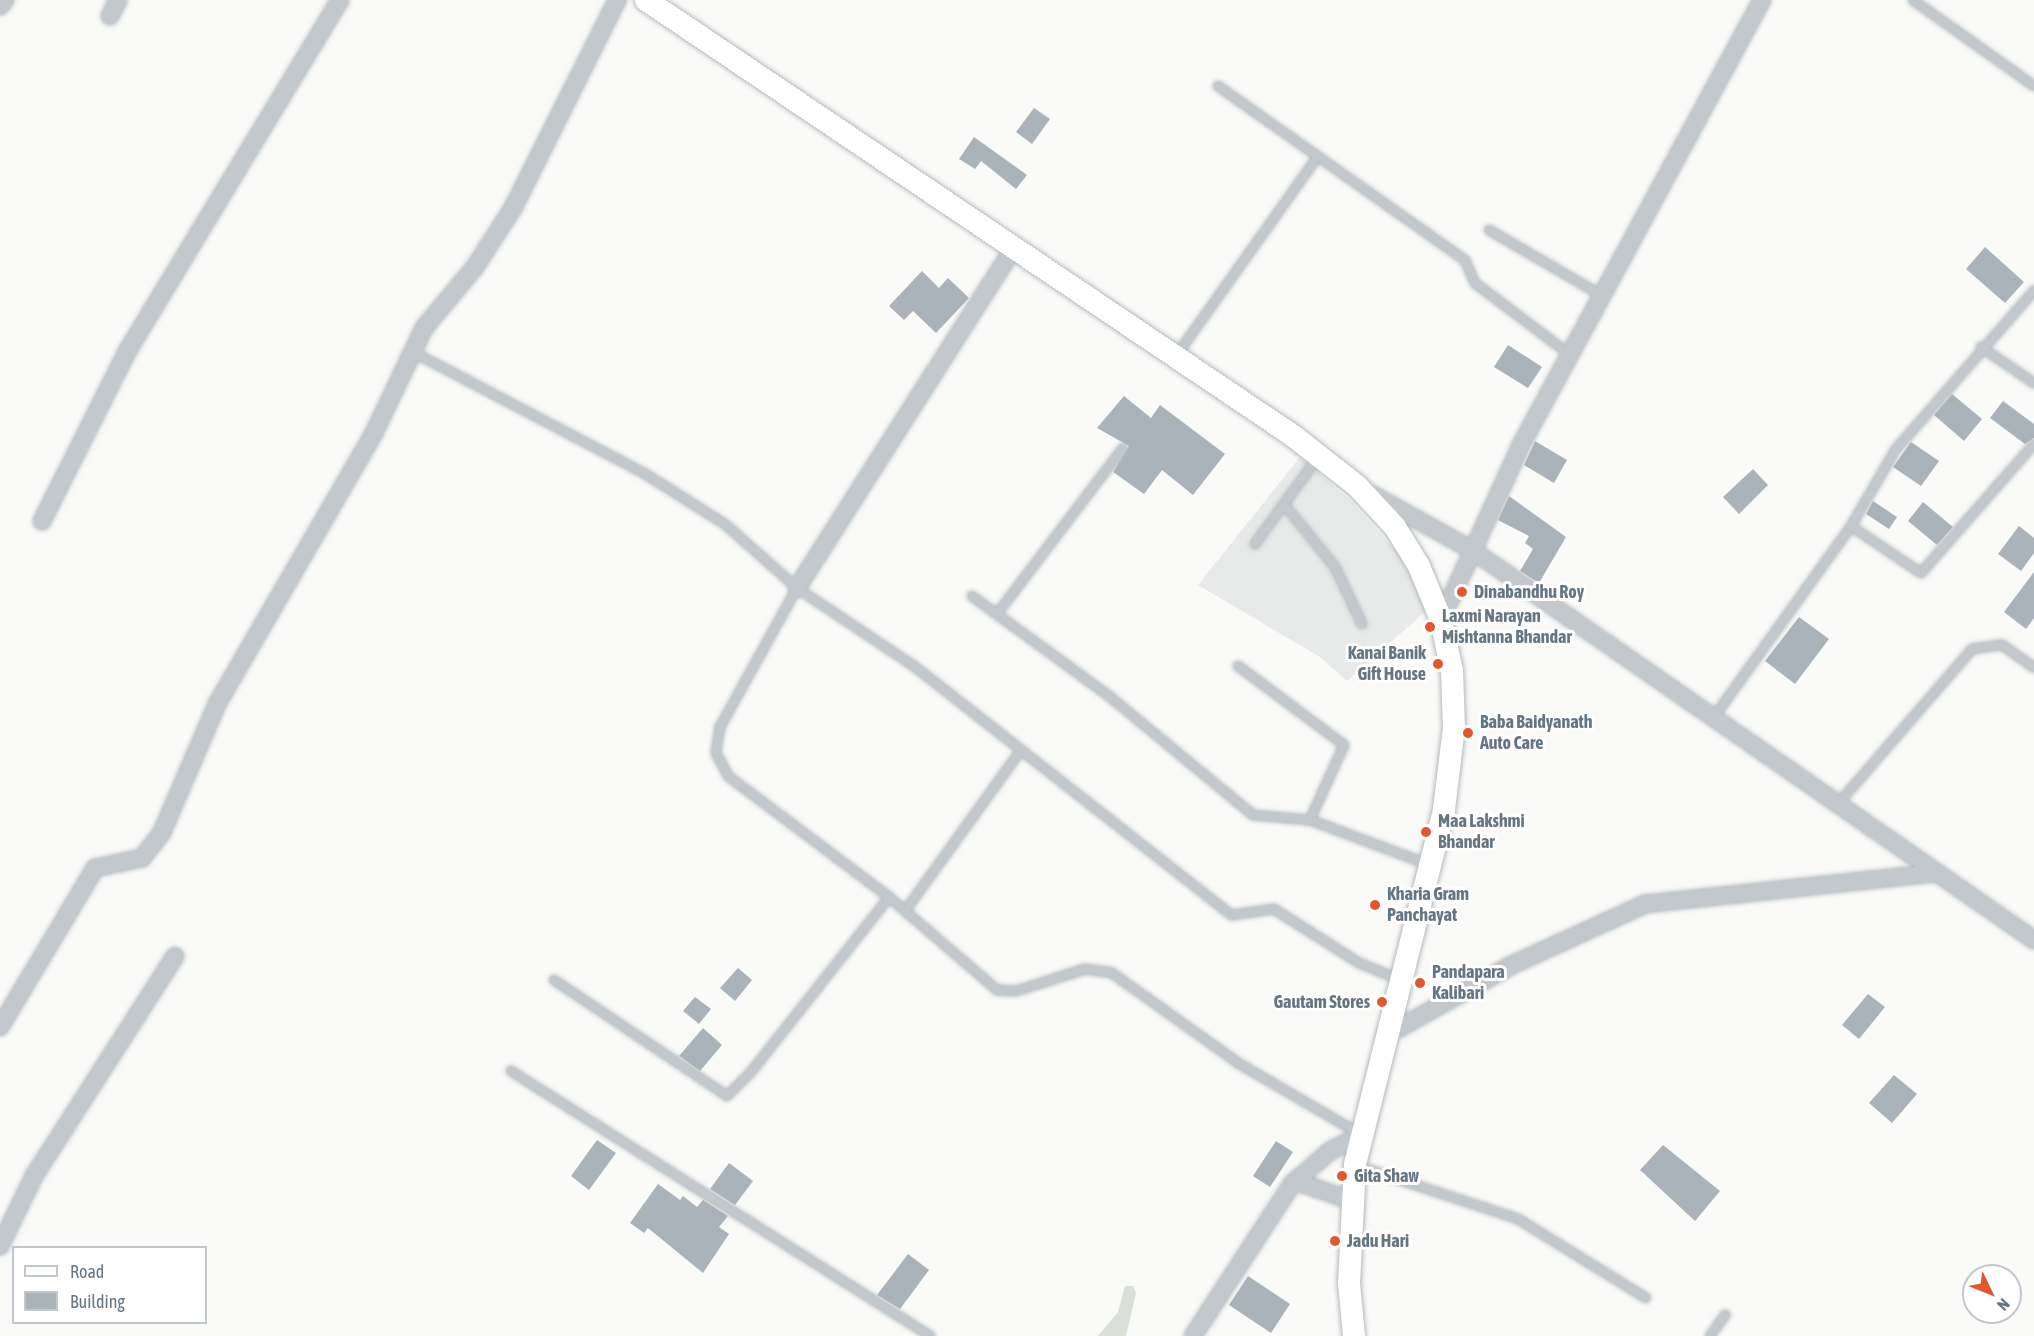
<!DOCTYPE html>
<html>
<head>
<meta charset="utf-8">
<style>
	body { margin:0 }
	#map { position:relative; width:2034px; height:1336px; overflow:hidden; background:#fafaf8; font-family:"Asap Condensed",sans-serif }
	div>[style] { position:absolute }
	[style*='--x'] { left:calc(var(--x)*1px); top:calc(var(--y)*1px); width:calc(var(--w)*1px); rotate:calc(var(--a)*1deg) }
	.built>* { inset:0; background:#e8e9e9 }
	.green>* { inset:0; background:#dadfd7 }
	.building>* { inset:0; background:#aab3b9 }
	.roads { filter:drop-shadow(0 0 2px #b3babf) drop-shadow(0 0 2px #b3babf) }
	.lane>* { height:8px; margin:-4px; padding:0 4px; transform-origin:4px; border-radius:4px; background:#c3c8cc }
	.street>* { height:16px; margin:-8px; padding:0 8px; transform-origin:8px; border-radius:8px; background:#c3c8cc }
	.secondary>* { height:22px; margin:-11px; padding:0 11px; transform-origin:11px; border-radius:11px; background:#fff }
	.dots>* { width:16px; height:16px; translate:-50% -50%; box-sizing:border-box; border:3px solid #fff; border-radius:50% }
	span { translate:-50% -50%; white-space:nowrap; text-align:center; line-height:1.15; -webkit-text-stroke:6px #fff; paint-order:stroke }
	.poi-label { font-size:18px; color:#657683; font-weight:700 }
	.left { translate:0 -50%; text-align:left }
	.right { translate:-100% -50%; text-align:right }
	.legend { position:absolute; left:12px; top:1246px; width:195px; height:78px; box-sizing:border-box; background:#fff; border:2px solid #c1c8cd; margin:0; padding:8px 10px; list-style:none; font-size:18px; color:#657683 }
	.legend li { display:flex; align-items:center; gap:12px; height:30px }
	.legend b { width:30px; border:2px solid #c1c8cd }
	.north { position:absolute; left:1962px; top:1264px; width:60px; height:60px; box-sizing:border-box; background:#fff; border:2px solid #c1c8cd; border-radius:50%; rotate:133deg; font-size:16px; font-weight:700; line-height:24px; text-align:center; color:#657683 }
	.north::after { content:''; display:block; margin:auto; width:21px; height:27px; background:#e4572e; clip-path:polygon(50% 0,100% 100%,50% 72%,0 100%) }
</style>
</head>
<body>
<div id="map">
	<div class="built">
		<div style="clip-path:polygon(1300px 457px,1351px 501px,1401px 557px,1427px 610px,1347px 681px,1320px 657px,1198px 585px)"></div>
	</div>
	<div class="green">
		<div style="clip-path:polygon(1125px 1286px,1133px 1286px,1136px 1293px,1126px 1336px,1098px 1336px,1118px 1312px)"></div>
	</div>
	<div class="building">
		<div style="clip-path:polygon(1034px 108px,1050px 119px,1032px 144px,1016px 132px)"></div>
		<div style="clip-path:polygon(974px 137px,1027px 175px,1016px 189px,981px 161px,975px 169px,959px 159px)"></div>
		<div style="clip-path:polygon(1985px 247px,2024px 282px,2005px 303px,1966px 269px)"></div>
		<div style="clip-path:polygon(922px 271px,939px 288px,948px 278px,969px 298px,936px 333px,913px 311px,904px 320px,889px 306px)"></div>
		<div style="clip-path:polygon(1508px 345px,1542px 367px,1528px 388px,1494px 367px)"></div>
		<div style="clip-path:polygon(1952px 394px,1982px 419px,1964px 441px,1934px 415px)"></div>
		<div style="clip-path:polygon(1124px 396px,1151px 418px,1160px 405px,1225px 454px,1193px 495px,1162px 470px,1144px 494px,1113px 472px,1129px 446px,1097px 428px)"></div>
		<div style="clip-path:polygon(2003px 401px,2034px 424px,2034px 438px,2025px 444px,1990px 418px)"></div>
		<div style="clip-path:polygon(1535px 441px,1567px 460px,1554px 483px,1524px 465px)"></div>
		<div style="clip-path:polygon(1911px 442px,1939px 461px,1921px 486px,1893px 467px)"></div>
		<div style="clip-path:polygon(1753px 469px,1768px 485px,1739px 514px,1723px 497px)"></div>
		<div style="clip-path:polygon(1509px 496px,1566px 537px,1539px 583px,1520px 571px,1533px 549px,1525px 543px,1529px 536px,1498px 520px)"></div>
		<div style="clip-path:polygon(1873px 501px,1897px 517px,1889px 529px,1866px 514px)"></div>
		<div style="clip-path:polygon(1923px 502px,1953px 527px,1937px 545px,1908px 521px)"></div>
		<div style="clip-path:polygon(2019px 526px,2034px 538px,2034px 553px,2021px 571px,1998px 554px)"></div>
		<div style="clip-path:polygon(2034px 572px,2034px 618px,2026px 629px,2004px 612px)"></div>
		<div style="clip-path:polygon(1799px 617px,1829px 639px,1795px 684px,1765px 661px)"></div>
		<div style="clip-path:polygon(738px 968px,752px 980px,735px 1001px,720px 988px)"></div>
		<div style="clip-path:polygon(1868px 994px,1885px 1007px,1859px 1039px,1842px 1025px)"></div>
		<div style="clip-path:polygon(695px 997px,711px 1009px,699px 1024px,683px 1011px)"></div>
		<div style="clip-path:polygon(703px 1028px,722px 1045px,700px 1071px,679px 1056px)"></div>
		<div style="clip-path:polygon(1894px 1075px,1917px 1094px,1892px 1123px,1869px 1103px)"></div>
		<div style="clip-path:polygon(597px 1140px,616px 1153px,589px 1190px,571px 1176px)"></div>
		<div style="clip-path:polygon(1276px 1141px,1293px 1152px,1270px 1187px,1253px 1176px)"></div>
		<div style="clip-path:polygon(1663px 1145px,1720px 1191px,1695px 1221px,1640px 1170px)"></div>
		<div style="clip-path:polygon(729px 1163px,753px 1181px,735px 1205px,710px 1189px)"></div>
		<div style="clip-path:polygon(658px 1184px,680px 1200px,683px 1196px,697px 1207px,703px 1200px,728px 1216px,719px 1227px,729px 1234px,703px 1273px,648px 1228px,644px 1233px,630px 1223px)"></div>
		<div style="clip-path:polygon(908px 1254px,929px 1270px,900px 1309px,877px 1295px)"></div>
		<div style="clip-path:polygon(1248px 1276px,1290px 1304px,1271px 1333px,1229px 1305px)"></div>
	</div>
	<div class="roads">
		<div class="lane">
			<div style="--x:1913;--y:0;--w:148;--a:35.4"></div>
			<div style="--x:1218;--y:86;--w:302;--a:35.2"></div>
			<div style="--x:1465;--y:260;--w:25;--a:67"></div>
			<div style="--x:1475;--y:283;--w:118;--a:37.1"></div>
			<div style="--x:1489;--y:230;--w:129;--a:30.1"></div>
			<div style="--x:1981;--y:347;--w:64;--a:34.2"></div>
			<div style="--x:413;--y:352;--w:264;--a:27.7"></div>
			<div style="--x:647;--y:475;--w:93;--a:32.3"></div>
			<div style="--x:726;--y:525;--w:95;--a:41.6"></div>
			<div style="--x:797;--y:588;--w:141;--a:33.7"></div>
			<div style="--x:914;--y:666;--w:404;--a:38.1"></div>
			<div style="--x:1232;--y:915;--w:42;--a:-8.1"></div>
			<div style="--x:1274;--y:909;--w:101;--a:32.4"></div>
			<div style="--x:1359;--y:963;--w:45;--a:22"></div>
			<div style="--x:1176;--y:356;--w:245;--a:-54.6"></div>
			<div style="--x:1284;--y:504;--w:81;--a:51"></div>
			<div style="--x:1335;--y:567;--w:63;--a:64.7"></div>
			<div style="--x:1851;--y:526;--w:84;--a:33.9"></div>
			<div style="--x:1921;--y:573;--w:171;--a:-48.8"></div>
			<div style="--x:1255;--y:544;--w:107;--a:-54.1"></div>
			<div style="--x:797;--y:588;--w:159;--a:119"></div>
			<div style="--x:720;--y:727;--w:26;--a:99"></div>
			<div style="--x:716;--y:753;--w:26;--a:62"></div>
			<div style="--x:728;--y:776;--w:201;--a:36.9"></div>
			<div style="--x:889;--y:897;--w:143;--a:40.7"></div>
			<div style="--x:997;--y:990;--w:19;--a:3"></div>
			<div style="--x:1016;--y:991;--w:72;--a:-17.7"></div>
			<div style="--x:1085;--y:969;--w:27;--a:8"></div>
			<div style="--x:1112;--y:973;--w:155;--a:35.5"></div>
			<div style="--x:1238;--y:1063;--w:141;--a:30.2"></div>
			<div style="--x:972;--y:596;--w:170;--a:36.1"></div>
			<div style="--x:1109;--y:696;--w:187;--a:39.6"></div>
			<div style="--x:1253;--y:815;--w:57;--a:5"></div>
			<div style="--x:1310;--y:820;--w:128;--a:20.6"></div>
			<div style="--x:997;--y:614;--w:208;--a:-52.8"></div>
			<div style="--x:1238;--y:666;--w:132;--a:36.7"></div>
			<div style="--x:1344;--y:745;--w:82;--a:114.4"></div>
			<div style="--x:1714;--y:717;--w:235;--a:-54.3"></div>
			<div style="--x:1851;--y:526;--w:89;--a:-59.7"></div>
			<div style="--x:1896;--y:449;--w:210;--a:-48.9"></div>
			<div style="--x:1837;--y:805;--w:206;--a:-49.1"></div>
			<div style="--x:1972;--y:649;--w:30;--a:-8"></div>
			<div style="--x:2002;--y:645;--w:39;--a:35"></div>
			<div style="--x:905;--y:911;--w:198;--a:-54.2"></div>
			<div style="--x:554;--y:980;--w:208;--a:33.8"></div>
			<div style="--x:727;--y:1096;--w:34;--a:-45"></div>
			<div style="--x:751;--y:1072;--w:223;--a:-51.7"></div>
			<div style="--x:511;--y:1071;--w:496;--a:32.3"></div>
			<div style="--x:1355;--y:1165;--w:172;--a:18.3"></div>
			<div style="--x:1518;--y:1219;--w:150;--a:31.7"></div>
			<div style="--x:1710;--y:1336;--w:26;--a:-54"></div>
		</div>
		<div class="street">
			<div style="--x:0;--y:6;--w:8;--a:-50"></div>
			<div style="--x:110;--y:16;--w:18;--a:-63"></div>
			<div style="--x:1371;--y:494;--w:115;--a:29"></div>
			<div style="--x:1472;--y:550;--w:684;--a:34.76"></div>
			<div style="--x:42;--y:521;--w:191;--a:-63.3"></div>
			<div style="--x:128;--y:350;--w:409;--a:-58.8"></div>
			<div style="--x:797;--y:588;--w:404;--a:-57.5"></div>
			<div style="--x:1441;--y:620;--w:195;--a:-65.4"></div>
			<div style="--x:1522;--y:443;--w:504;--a:-61.55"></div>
			<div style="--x:0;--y:1027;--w:185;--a:-59.1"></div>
			<div style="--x:95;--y:868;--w:48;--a:-12"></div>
			<div style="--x:142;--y:858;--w:33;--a:-52"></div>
			<div style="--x:162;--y:832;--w:139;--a:-66.7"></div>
			<div style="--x:217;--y:704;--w:311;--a:-59.9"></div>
			<div style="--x:373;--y:435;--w:119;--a:-64.5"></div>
			<div style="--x:424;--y:328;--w:80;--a:-50.1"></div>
			<div style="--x:475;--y:267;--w:70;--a:-57.2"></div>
			<div style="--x:513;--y:208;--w:233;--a:-63.4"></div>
			<div style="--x:1385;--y:1036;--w:145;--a:-29.2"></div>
			<div style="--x:1512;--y:965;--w:146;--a:-24.6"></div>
			<div style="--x:1645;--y:904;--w:290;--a:-6.1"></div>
			<div style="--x:1295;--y:1181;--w:58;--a:19.1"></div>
			<div style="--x:0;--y:1246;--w:78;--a:-64.1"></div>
			<div style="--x:34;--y:1176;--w:261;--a:-57.3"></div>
			<div style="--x:1193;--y:1336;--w:181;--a:-56.9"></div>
			<div style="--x:1292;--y:1184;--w:50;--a:-41"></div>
			<div style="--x:1330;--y:1151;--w:35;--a:-27"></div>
		</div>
		<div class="secondary">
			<div style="--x:646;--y:0;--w:779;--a:33.96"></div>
			<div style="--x:1292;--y:435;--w:83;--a:38.1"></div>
			<div style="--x:1357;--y:486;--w:56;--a:47.2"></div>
			<div style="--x:1395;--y:527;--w:46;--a:58.4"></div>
			<div style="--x:1419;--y:566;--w:58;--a:67.8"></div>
			<div style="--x:1441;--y:620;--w:52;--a:77.8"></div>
			<div style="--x:1452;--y:671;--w:56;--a:88"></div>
			<div style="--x:1454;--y:727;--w:84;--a:96.9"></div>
			<div style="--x:1444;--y:810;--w:366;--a:104.1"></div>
			<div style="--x:1355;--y:1165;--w:118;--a:92.9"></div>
			<div style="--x:1349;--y:1283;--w:53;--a:84.6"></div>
		</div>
	</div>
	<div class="dots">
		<div style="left:1462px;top:592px;background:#e4572e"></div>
		<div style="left:1430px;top:627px;background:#e4572e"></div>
		<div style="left:1438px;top:664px;background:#e4572e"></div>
		<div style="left:1468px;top:733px;background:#e4572e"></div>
		<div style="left:1426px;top:832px;background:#e4572e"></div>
		<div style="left:1375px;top:905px;background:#e4572e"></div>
		<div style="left:1420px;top:983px;background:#e4572e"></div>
		<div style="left:1382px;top:1002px;background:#e4572e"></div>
		<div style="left:1342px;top:1176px;background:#e4572e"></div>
		<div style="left:1335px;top:1241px;background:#e4572e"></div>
	</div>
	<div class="poi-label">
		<span class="left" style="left:1474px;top:592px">Dinabandhu Roy</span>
		<span class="left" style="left:1442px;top:627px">Laxmi Narayan<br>Mishtanna Bhandar</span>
		<span class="right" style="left:1426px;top:664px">Kanai Banik<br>Gift House</span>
		<span class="left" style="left:1480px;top:733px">Baba Baidyanath<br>Auto Care</span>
		<span class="left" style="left:1438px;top:832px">Maa Lakshmi<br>Bhandar</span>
		<span class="left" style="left:1387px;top:905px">Kharia Gram<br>Panchayat</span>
		<span class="left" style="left:1432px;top:983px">Pandapara<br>Kalibari</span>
		<span class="right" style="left:1370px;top:1002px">Gautam Stores</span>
		<span class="left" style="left:1354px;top:1176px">Gita Shaw</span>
		<span class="left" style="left:1347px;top:1241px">Jadu Hari</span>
	</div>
	<ul class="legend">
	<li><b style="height:8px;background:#fff"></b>Road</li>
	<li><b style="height:16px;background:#aab3b9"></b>Building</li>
	</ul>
	<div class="north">N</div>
</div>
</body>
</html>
